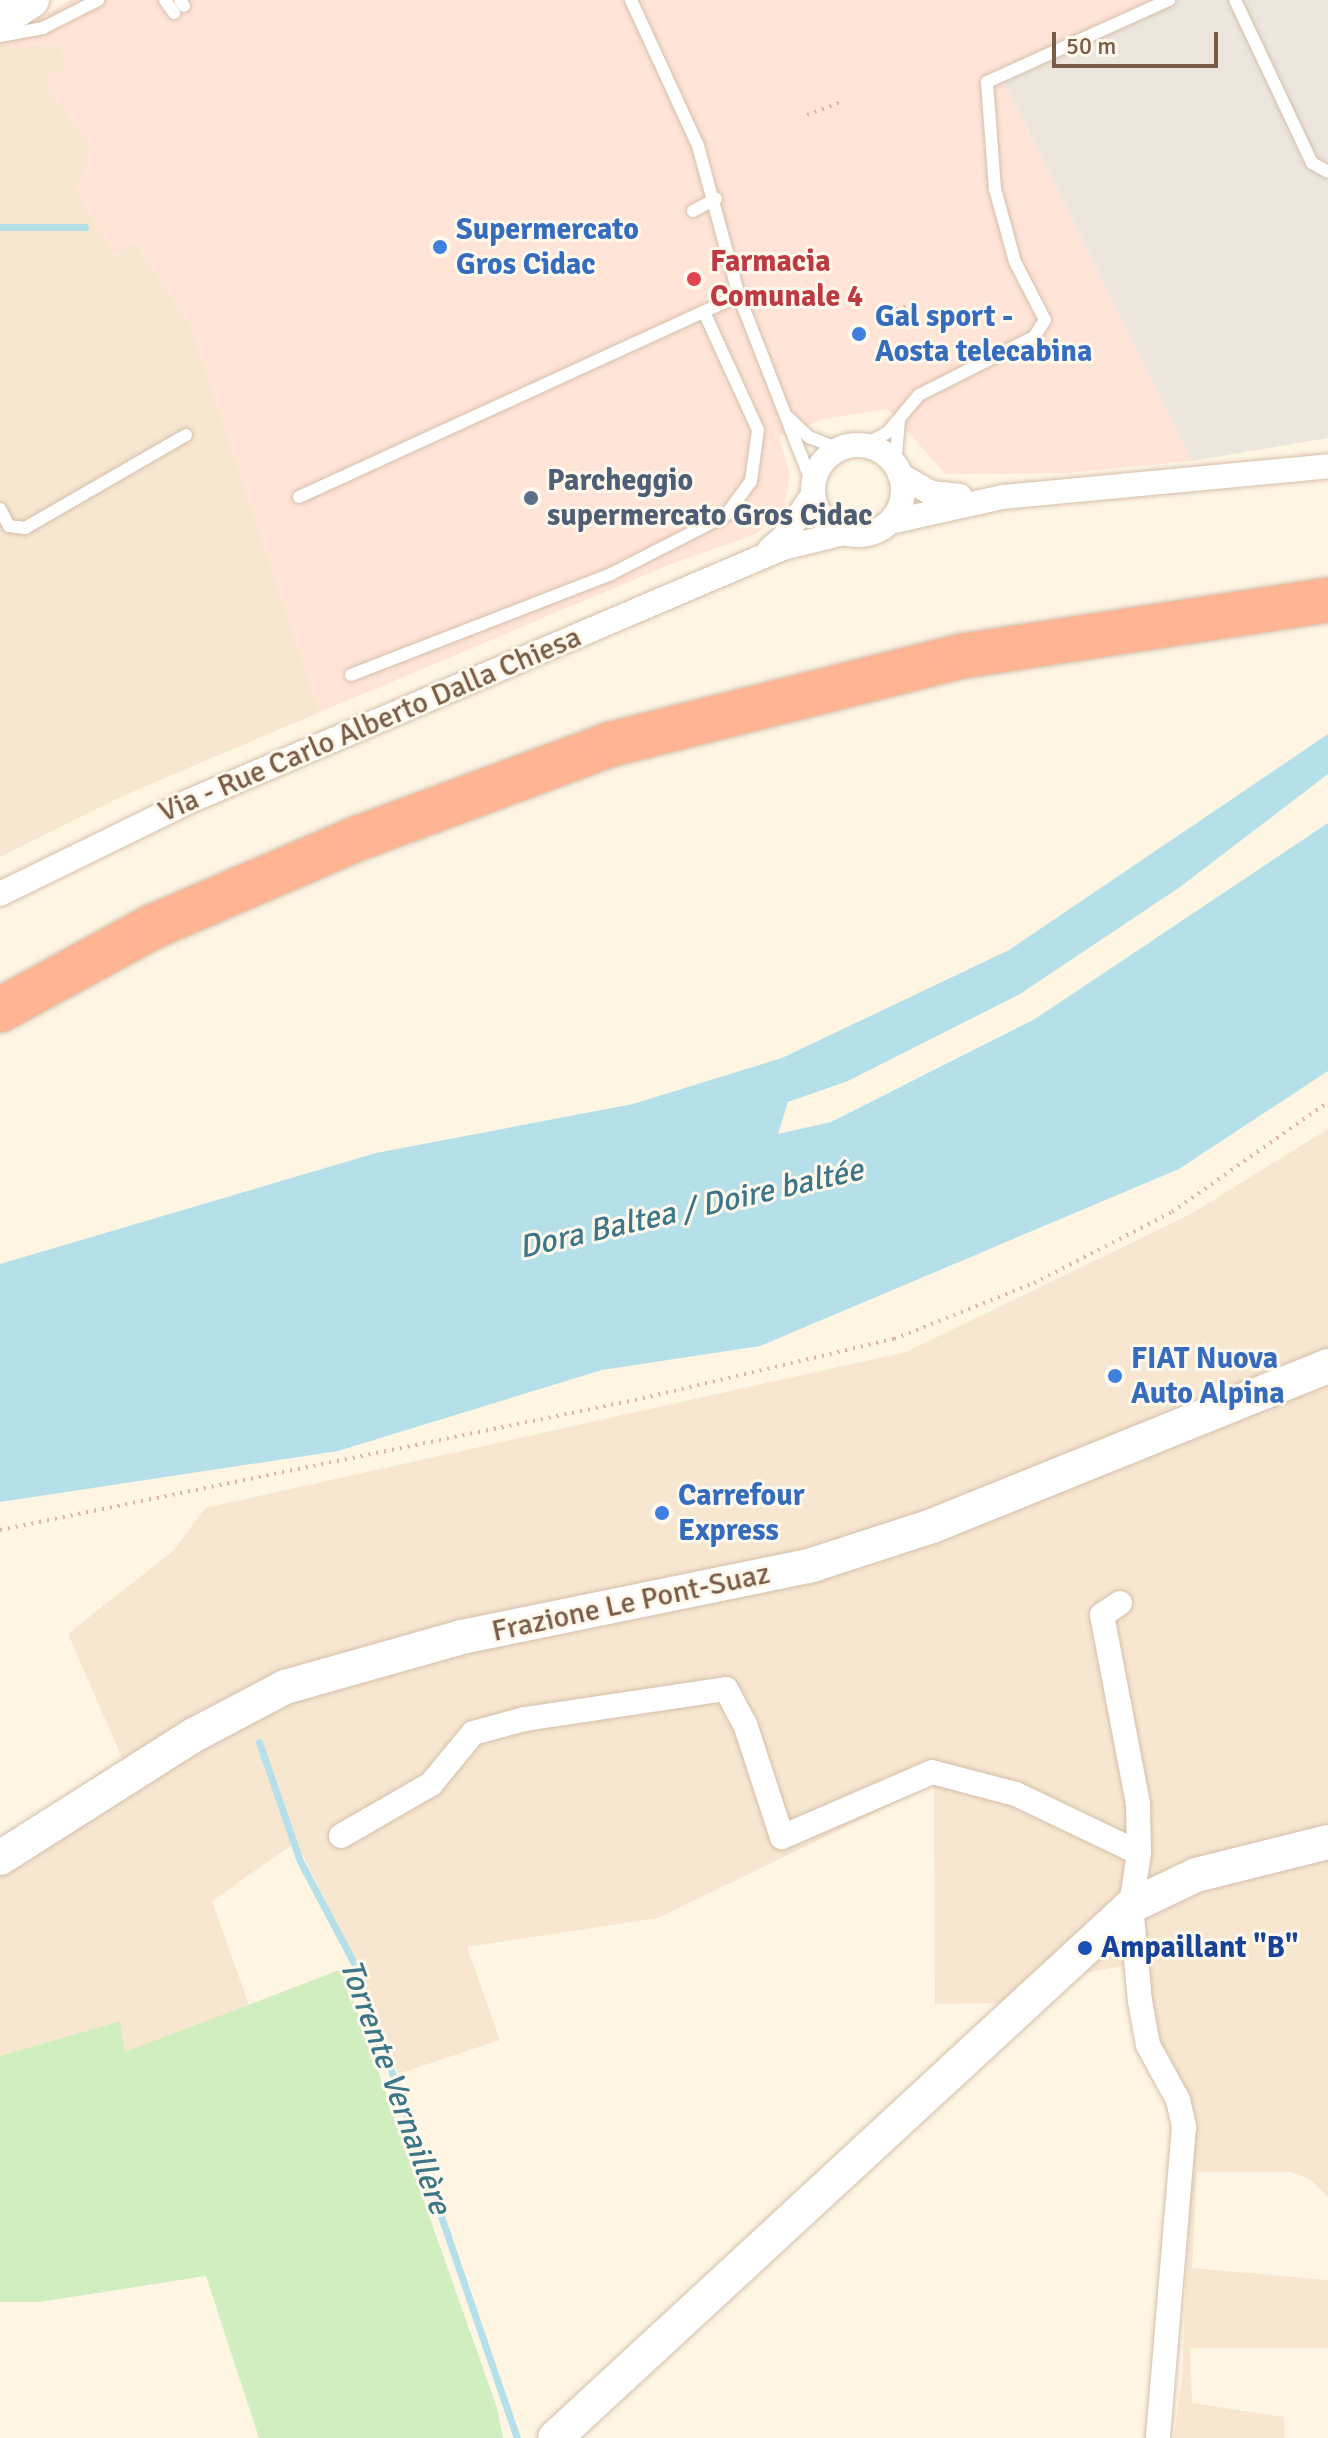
<!DOCTYPE html>
<html>
<head>
<meta charset="utf-8">
<style>
	body { margin:0 }
	#map { position:relative; width:1328px; height:2438px; overflow:hidden; background:#fef5e3; font-family:Signika,sans-serif }
	div>[style] { position:absolute }
	[style*='--x'] { left:calc(var(--x)*1px); top:calc(var(--y)*1px); width:calc(var(--w)*1px); rotate:calc(var(--a)*1deg) }
	.residential>* { inset:0; background:#f7e7d1 }
	.commercial>* { inset:0; background:#ffe4d7 }
	.industrial>* { inset:0; background:#ede6de }
	.green>* { inset:0; background:#d1eec0 }
	.water>* { inset:0; background:#b5e0ea }
	.stream>* { height:7px; margin:-3.5px; padding:0 3.5px; transform-origin:3.5px; border-radius:3.5px; background:#b5e0ea }
	.path>* { height:4px; margin-top:-2px; transform-origin:0; background:repeating-linear-gradient(90deg,#dcb79b 0 2px,transparent 0 8px) }
	.roads { filter:drop-shadow(0 0 2px #d3bfab) drop-shadow(0 0 2px #d3bfab) }
	.lane>* { height:12px; margin:-6px; padding:0 6px; transform-origin:6px; border-radius:6px; background:#fff }
	.street>* { height:24px; margin:-12px; padding:0 12px; transform-origin:12px; border-radius:12px; background:#fff }
	.street>.ring { margin:-12px; padding:0; box-sizing:content-box; background:none; border:24px solid #fff; border-radius:50% }
	.secondary>* { height:34px; margin:-17px; padding:0 17px; transform-origin:17px; border-radius:17px; background:#fff }
	.highway>* { height:44px; margin:-22px; padding:0 22px; transform-origin:22px; border-radius:22px; background:#ffb494 }
	.dots>* { width:22px; height:22px; translate:-50% -50%; box-sizing:border-box; border:4px solid #fff8ec; border-radius:50% }
	span { translate:-50% -50%; white-space:nowrap; text-align:center; line-height:1.15; -webkit-text-stroke:6px #fff8ec; paint-order:stroke }
	.shop-label { font-size:30px; color:#366cbe; font-weight:700 }
	.left { translate:0 -50%; text-align:left }
	.health-label { font-size:30px; color:#be3a42; font-weight:700 }
	.service-label { font-size:30px; color:#4e5e75; font-weight:700 }
	.street-label { font-size:30px; color:#795b46 }
	.transit-label { font-size:30px; color:#164399; font-weight:700 }
	.water-label { font-size:32px; color:#3b7788; font-style:italic }
	.scale { position:absolute; left:1052px; top:32px; width:166px; height:36px; box-sizing:border-box; border:4px solid #795b46; border-top:0; padding-left:10px; font-size:24px; line-height:28px; white-space:nowrap; color:#795b46; -webkit-text-stroke:6px #fff8ec; paint-order:stroke }
</style>
</head>
<body>
<div id="map">
	<div class="residential">
		<div style="clip-path:polygon(0 38px,8px 48px,58px 43px,68px 66px,43px 80px,92px 148px,114px 255px,134px 241px,191px 325px,320px 712px,125px 795px,0 857px)"></div>
		<div style="clip-path:polygon(1328px 1129px,1328px 2197px,1311px 2180px,1291px 2172px,1197px 2172px,1192px 2268px,1328px 2280px,1328px 2348px,1190px 2348px,1192px 2403px,1284px 2417px,1285px 2438px,1174px 2438px,1182px 2378px,1192px 2151px,1172px 2120px,1134px 2034px,1127px 1965px,1025px 1984px,1004px 2003px,935px 2004px,934px 1784px,658px 1918px,467px 1947px,500px 2040px,398px 2074px,355px 1959px,296px 1842px,212px 1901px,249px 2005px,125px 2053px,120px 2021px,0 2056px,0 1841px,123px 1760px,68px 1634px,174px 1550px,205px 1508px,906px 1352px,1191px 1214px)"></div>
	</div>
	<div class="commercial">
		<div style="clip-path:polygon(70px 0,1151px 0,999px 71px,1192px 461px,1066px 473px,945px 474px,888px 409px,824px 419px,779px 436px,790px 476px,784px 509px,756px 534px,671px 564px,320px 712px,191px 325px,135px 242px,114px 255px,75px 190px,92px 148px,42px 80px,67px 66px,58px 44px,8px 48px,2px 41px)"></div>
	</div>
	<div class="industrial">
		<div style="clip-path:polygon(1151px 0,1328px 0,1328px 438px,1192px 461px,999px 71px)"></div>
	</div>
	<div class="green">
		<div style="clip-path:polygon(342px 1969px,497px 2408px,503px 2438px,259px 2438px,206px 2276px,39px 2302px,0 2302px,0 2056px,120px 2021px,125px 2052px)"></div>
	</div>
	<div class="water">
		<div style="clip-path:polygon(1328px 734px,1328px 774px,1180px 887px,1020px 994px,848px 1081px,788px 1102px,778px 1134px,831px 1122px,1035px 1019px,1328px 823px,1328px 1071px,1179px 1169px,760px 1346px,602px 1370px,338px 1451px,0 1502px,0 1264px,376px 1153px,633px 1104px,782px 1058px,1009px 950px)"></div>
	</div>
	<div class="stream">
		<div style="--x:0;--y:227;--w:85;--a:0"></div>
		<div style="--x:259;--y:1742;--w:126;--a:71"></div>
		<div style="--x:300;--y:1861;--w:118;--a:62.1"></div>
		<div style="--x:355;--y:1965;--w:500;--a:71.1"></div>
	</div>
	<div class="path">
		<div style="--x:807;--y:115;--w:40;--a:-21"></div>
		<div style="--x:873;--y:316;--w:37;--a:-16"></div>
		<div style="--x:0;--y:1530;--w:648;--a:-11.57"></div>
		<div style="--x:635;--y:1400;--w:266;--a:-13.3"></div>
		<div style="--x:894;--y:1339;--w:151;--a:-21.8"></div>
		<div style="--x:1034;--y:1283;--w:155;--a:-27.2"></div>
		<div style="--x:1172;--y:1212;--w:191;--a:-35.2"></div>
	</div>
	<div class="roads">
		<div class="lane">
			<div style="--x:165;--y:0;--w:16;--a:55"></div>
			<div style="--x:180;--y:0;--w:7;--a:56"></div>
			<div style="--x:631;--y:0;--w:161;--a:65.3"></div>
			<div style="--x:698;--y:146;--w:156;--a:74.7"></div>
			<div style="--x:1235;--y:0;--w:180;--a:64.7"></div>
			<div style="--x:1312;--y:163;--w:18;--a:29"></div>
			<div style="--x:0;--y:36;--w:44;--a:-10.5"></div>
			<div style="--x:43;--y:28;--w:62;--a:-27"></div>
			<div style="--x:693;--y:211;--w:26;--a:-28"></div>
			<div style="--x:789;--y:418;--w:28;--a:44"></div>
			<div style="--x:809;--y:437;--w:32;--a:22"></div>
			<div style="--x:864;--y:445;--w:26;--a:-28"></div>
			<div style="--x:887;--y:433;--w:50;--a:-49.9"></div>
			<div style="--x:919;--y:395;--w:129;--a:-26.8"></div>
			<div style="--x:1034;--y:337;--w:20;--a:-57"></div>
			<div style="--x:1045;--y:320;--w:65;--a:-117.3"></div>
			<div style="--x:1015;--y:262;--w:76;--a:-105.3"></div>
			<div style="--x:995;--y:189;--w:107;--a:-94.3"></div>
			<div style="--x:987;--y:82;--w:200;--a:-24.3"></div>
			<div style="--x:895;--y:465;--w:44;--a:-84.8"></div>
			<div style="--x:299;--y:497;--w:484;--a:-24.6"></div>
			<div style="--x:739;--y:296;--w:204;--a:68.7"></div>
			<div style="--x:0;--y:509;--w:19;--a:62"></div>
			<div style="--x:9;--y:526;--w:16;--a:7"></div>
			<div style="--x:25;--y:528;--w:186;--a:-30"></div>
			<div style="--x:351;--y:675;--w:277;--a:-21.2"></div>
			<div style="--x:609;--y:575;--w:131;--a:-27.1"></div>
			<div style="--x:726;--y:515;--w:42;--a:-53.7"></div>
			<div style="--x:751;--y:481;--w:51;--a:-82.2"></div>
			<div style="--x:758;--y:430;--w:130;--a:-114.6"></div>
		</div>
		<div class="street">
			<div class="ring" style="left:813px;top:445px;width:66px;height:66px"></div>
			<div style="--x:900;--y:475;--w:36;--a:30"></div>
			<div style="--x:931;--y:493;--w:29;--a:6"></div>
			<div style="--x:890;--y:522;--w:116;--a:-12.5"></div>
			<div style="--x:1003;--y:497;--w:326;--a:-5.4"></div>
			<div style="--x:770;--y:549;--w:18;--a:-41"></div>
			<div style="--x:784;--y:537;--w:51;--a:-55.4"></div>
			<div style="--x:0;--y:894;--w:212;--a:-26.1"></div>
			<div style="--x:190;--y:801;--w:645;--a:-23.11"></div>
			<div style="--x:783;--y:548;--w:63;--a:-13.8"></div>
			<div style="--x:1120;--y:1603;--w:22;--a:146"></div>
			<div style="--x:1102;--y:1615;--w:192;--a:79.2"></div>
			<div style="--x:1138;--y:1804;--w:49;--a:88.8"></div>
			<div style="--x:1139;--y:1853;--w:54;--a:98.6"></div>
			<div style="--x:1131;--y:1906;--w:95;--a:84.6"></div>
			<div style="--x:1140;--y:2001;--w:45;--a:79.7"></div>
			<div style="--x:1148;--y:2045;--w:63;--a:61.4"></div>
			<div style="--x:1178;--y:2100;--w:28;--a:77"></div>
			<div style="--x:1184;--y:2127;--w:312;--a:94.8"></div>
			<div style="--x:341;--y:1836;--w:104;--a:-30"></div>
			<div style="--x:431;--y:1784;--w:66;--a:-50.5"></div>
			<div style="--x:473;--y:1733;--w:54;--a:-15.1"></div>
			<div style="--x:525;--y:1719;--w:203;--a:-8.5"></div>
			<div style="--x:726;--y:1689;--w:40;--a:62"></div>
			<div style="--x:745;--y:1724;--w:119;--a:71.9"></div>
			<div style="--x:782;--y:1837;--w:163;--a:-23.4"></div>
			<div style="--x:932;--y:1772;--w:87;--a:14.7"></div>
			<div style="--x:1016;--y:1794;--w:136;--a:25.6"></div>
		</div>
		<div class="secondary">
			<div style="--x:0;--y:21;--w:38;--a:-33"></div>
			<div style="--x:0;--y:1858;--w:230;--a:-32.4"></div>
			<div style="--x:194;--y:1735;--w:103;--a:-27.8"></div>
			<div style="--x:285;--y:1687;--w:184;--a:-15.8"></div>
			<div style="--x:462;--y:1637;--w:357;--a:-11.6"></div>
			<div style="--x:812;--y:1565;--w:126;--a:-18"></div>
			<div style="--x:932;--y:1526;--w:427;--a:-22"></div>
			<div style="--x:555;--y:2438;--w:784;--a:-42.73"></div>
			<div style="--x:1131;--y:1906;--w:72;--a:-25.5"></div>
			<div style="--x:1196;--y:1875;--w:136;--a:-14"></div>
		</div>
		<div class="highway">
			<div style="--x:0;--y:1010;--w:173;--a:-28.6"></div>
			<div style="--x:152;--y:927;--w:225;--a:-23.3"></div>
			<div style="--x:359;--y:838;--w:270;--a:-20.4"></div>
			<div style="--x:612;--y:744;--w:362;--a:-14.1"></div>
			<div style="--x:963;--y:656;--w:369;--a:-8.7"></div>
		</div>
	</div>
	<div class="dots">
		<div style="left:440px;top:247px;background:#3f7fe0"></div>
		<div style="left:694px;top:279px;background:#e0444e"></div>
		<div style="left:859px;top:334px;background:#3f7fe0"></div>
		<div style="left:531px;top:498px;background:#5c6f8a"></div>
		<div style="left:1115px;top:1376px;background:#3f7fe0"></div>
		<div style="left:662px;top:1513px;background:#3f7fe0"></div>
		<div style="left:1085px;top:1948px;background:#1a4fb4"></div>
	</div>
	<div class="shop-label">
		<span class="left" style="left:456px;top:247px">Supermercato<br>Gros Cidac</span>
		<span class="left" style="left:875px;top:334px">Gal sport -<br>Aosta telecabina</span>
		<span class="left" style="left:1131px;top:1376px">FIAT Nuova<br>Auto Alpina</span>
		<span class="left" style="left:678px;top:1513px">Carrefour<br>Express</span>
	</div>
	<div class="health-label">
		<span class="left" style="left:710px;top:279px">Farmacia<br>Comunale 4</span>
	</div>
	<div class="service-label">
		<span class="left" style="left:547px;top:498px">Parcheggio<br>supermercato Gros Cidac</span>
	</div>
	<div class="street-label">
		<span style="left:370px;top:725px;rotate:-23deg">Via - Rue Carlo Alberto Dalla Chiesa</span>
		<span style="left:631px;top:1603px;rotate:-12deg">Frazione Le Pont-Suaz</span>
	</div>
	<div class="transit-label">
		<span class="left" style="left:1101px;top:1948px">Ampaillant "B"</span>
	</div>
	<div class="water-label">
		<span style="left:691px;top:1209px;rotate:-13deg">Dora Baltea / Doire baltée</span>
		<span style="left:395px;top:2087px;rotate:70deg">Torrente Vernaillère</span>
	</div>
	<div class="scale">50 m</div>
</div>
</body>
</html>
